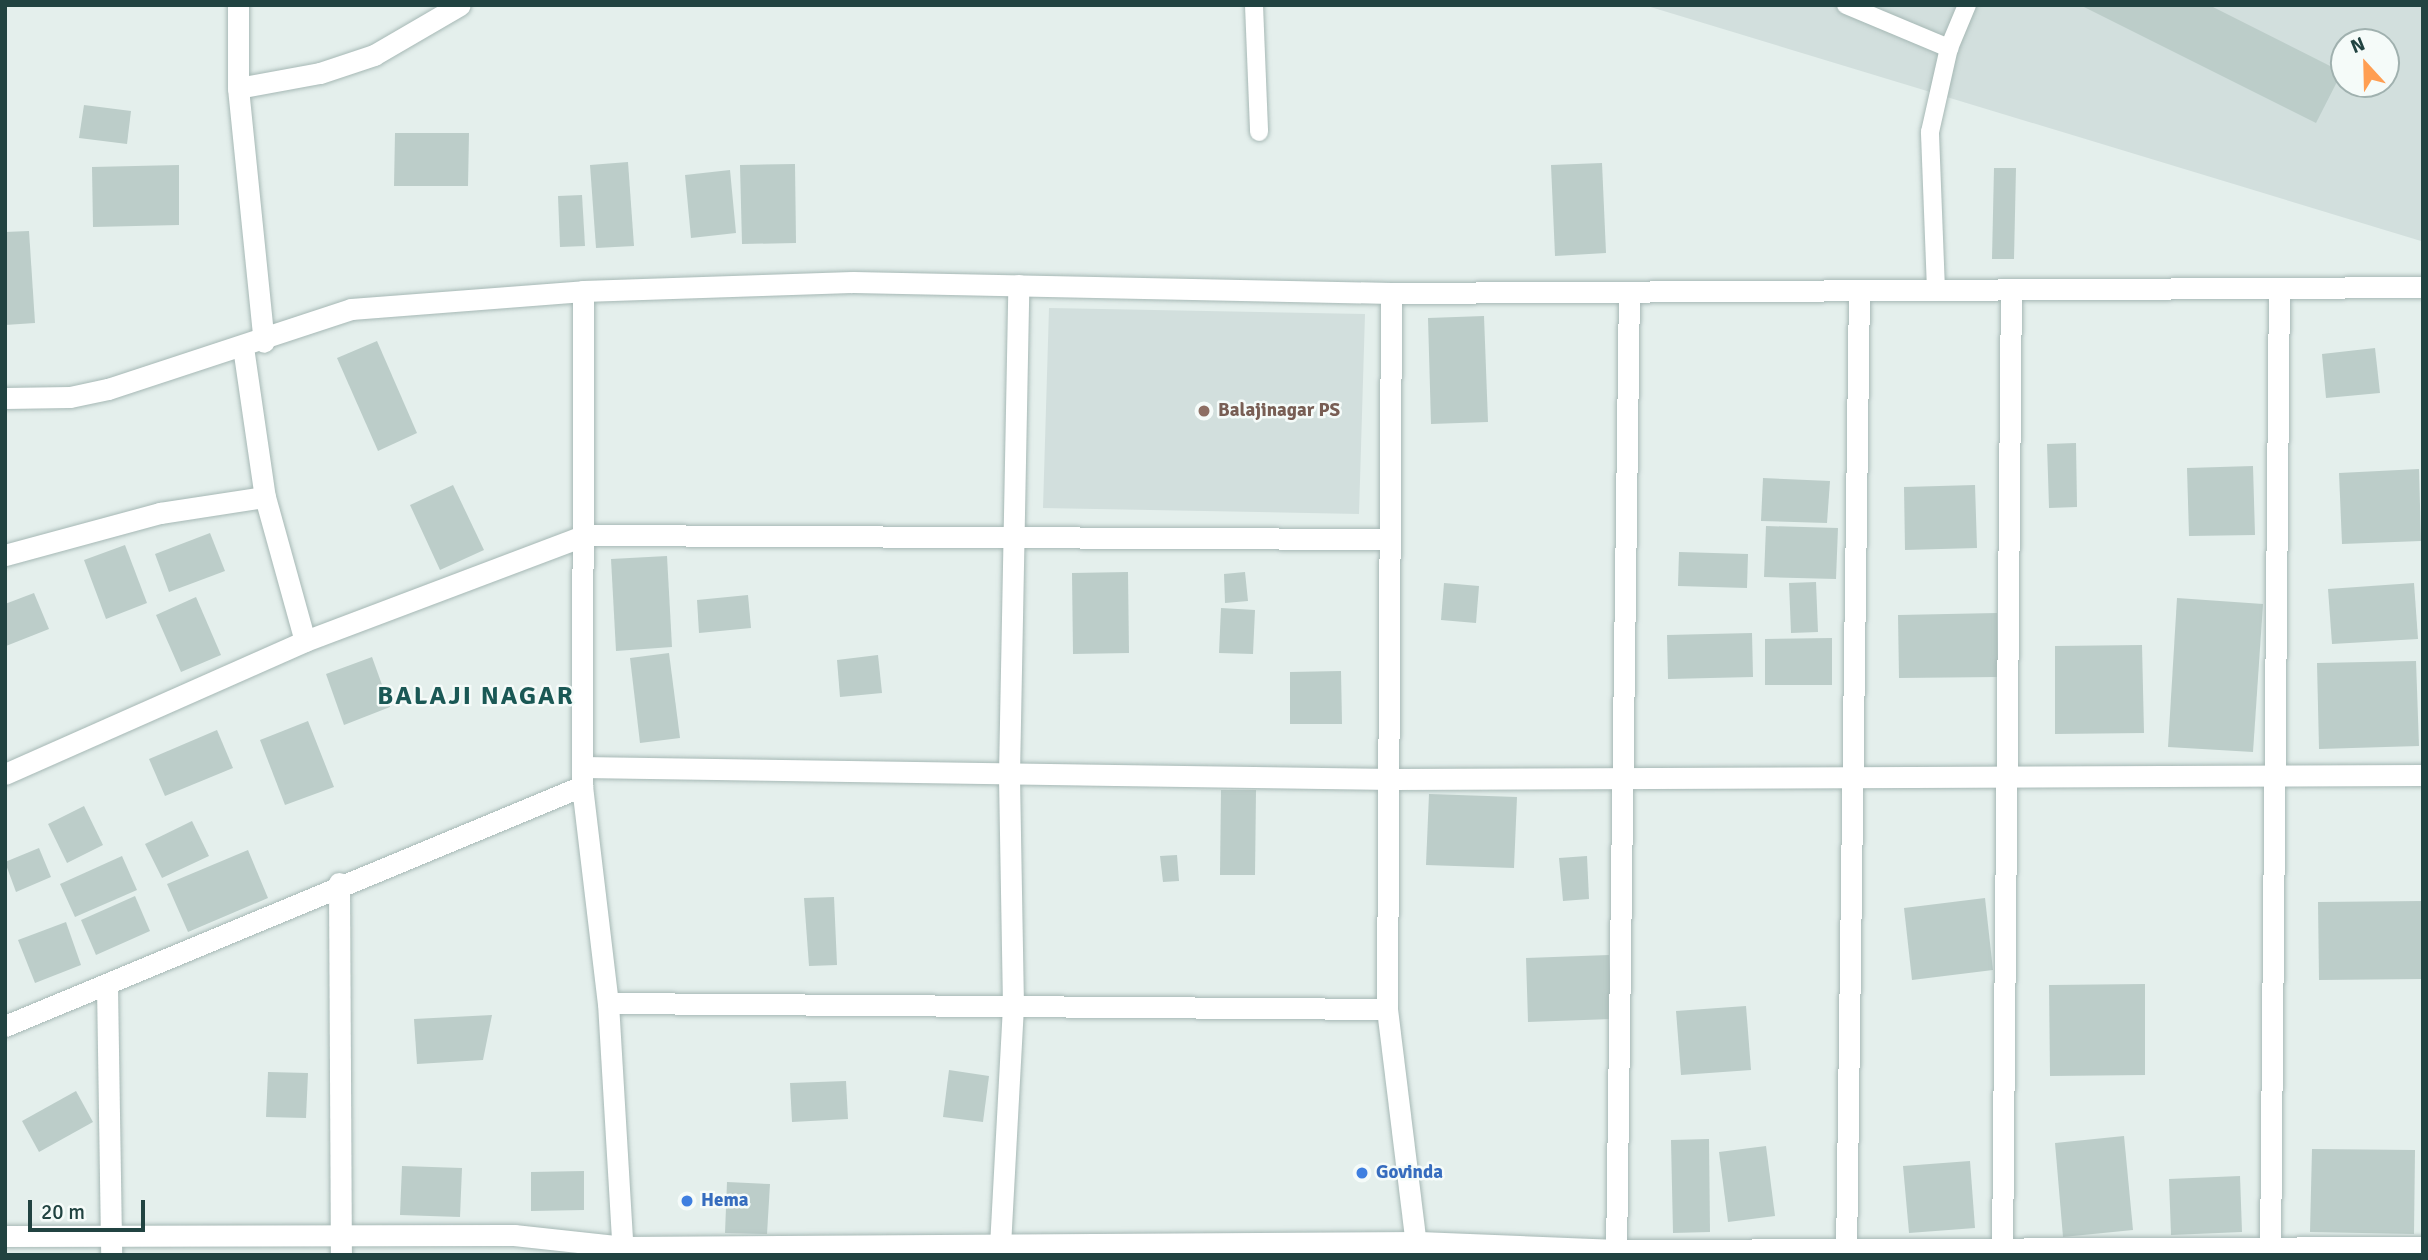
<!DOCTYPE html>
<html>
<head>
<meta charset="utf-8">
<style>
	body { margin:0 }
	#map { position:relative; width:2428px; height:1260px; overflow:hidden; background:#e4efec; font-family:Signika,sans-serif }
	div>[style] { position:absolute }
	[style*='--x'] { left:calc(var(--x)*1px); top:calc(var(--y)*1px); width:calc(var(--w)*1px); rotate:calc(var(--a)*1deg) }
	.built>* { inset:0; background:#d2dfdd }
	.building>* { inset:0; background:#bccdc9 }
	.roads { filter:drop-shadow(0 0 2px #a6b8b5) drop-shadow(0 0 2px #a6b8b5) }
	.lane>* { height:18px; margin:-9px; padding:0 9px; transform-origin:9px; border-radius:9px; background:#fff }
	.street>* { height:21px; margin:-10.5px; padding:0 10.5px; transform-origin:10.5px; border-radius:10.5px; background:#fff }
	.dots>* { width:19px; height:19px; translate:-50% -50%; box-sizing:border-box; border:4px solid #f5fbf9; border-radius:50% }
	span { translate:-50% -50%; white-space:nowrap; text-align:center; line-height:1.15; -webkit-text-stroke:5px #f5fbf9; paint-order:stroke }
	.education-label { font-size:19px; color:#785e54; font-weight:700 }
	.left { translate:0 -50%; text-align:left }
	.shop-label { font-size:19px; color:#366cbe; font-weight:700 }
	.district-label { font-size:26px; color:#1a5855; font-weight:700; letter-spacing:2px }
	.frame { position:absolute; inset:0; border:7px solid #214341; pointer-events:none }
	.north { position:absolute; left:2330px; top:28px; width:70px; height:70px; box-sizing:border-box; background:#f5fbf9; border:2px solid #a0b1af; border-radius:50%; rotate:338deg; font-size:19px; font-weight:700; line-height:28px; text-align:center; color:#214341 }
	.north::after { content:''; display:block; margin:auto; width:24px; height:32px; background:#ff9e52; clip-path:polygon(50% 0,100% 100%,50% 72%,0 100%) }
	.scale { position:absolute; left:28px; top:1200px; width:117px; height:32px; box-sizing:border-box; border:4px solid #214341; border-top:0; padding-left:9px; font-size:21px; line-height:24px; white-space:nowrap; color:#214341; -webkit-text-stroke:5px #f5fbf9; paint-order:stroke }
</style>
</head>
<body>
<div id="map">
	<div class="built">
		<div style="clip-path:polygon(evenodd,1644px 5px,2423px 5px,2423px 241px,2421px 241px,1644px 5px,2344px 42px,2386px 42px,2386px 84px,2344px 84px,2344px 42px)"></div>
		<div style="clip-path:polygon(1049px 308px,1365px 314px,1359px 514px,1043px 508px)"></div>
	</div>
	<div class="building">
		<div style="clip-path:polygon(2080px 5px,2209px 5px,2342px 72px,2316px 123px)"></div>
		<div style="clip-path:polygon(84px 105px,131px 111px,127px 144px,79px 138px)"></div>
		<div style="clip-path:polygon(395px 133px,469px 133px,468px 186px,394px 186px)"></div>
		<div style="clip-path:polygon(628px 162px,634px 246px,596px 248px,590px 165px)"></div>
		<div style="clip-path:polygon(1602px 163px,1606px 253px,1555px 256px,1551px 165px)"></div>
		<div style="clip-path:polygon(795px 164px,796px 243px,742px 244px,740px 165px)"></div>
		<div style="clip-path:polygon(179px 165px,179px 225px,93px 227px,92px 167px)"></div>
		<div style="clip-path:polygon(1994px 168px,2016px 168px,2014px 259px,1992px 259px)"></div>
		<div style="clip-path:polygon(730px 170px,736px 233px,691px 238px,685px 175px)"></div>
		<div style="clip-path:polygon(582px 195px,585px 246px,560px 247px,558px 196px)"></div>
		<div style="clip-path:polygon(29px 231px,35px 323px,5px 325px,5px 232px)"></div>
		<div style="clip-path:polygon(1484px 316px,1488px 422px,1431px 424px,1428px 318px)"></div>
		<div style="clip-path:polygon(377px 341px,417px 433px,378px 451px,337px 358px)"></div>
		<div style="clip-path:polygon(2375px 348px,2380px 393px,2326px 398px,2322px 354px)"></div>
		<div style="clip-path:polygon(2076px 443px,2077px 507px,2049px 508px,2047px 444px)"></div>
		<div style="clip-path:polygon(2253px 466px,2255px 535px,2189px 536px,2187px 468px)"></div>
		<div style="clip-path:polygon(2419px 469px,2421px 541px,2342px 544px,2339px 473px)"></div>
		<div style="clip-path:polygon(1763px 478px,1830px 481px,1827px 523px,1761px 521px)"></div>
		<div style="clip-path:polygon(453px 485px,484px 550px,440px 570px,410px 505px)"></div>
		<div style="clip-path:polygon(1975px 485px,1977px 548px,1905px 550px,1904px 487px)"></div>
		<div style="clip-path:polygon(1766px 526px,1838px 528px,1836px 579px,1764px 577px)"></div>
		<div style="clip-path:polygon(210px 533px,225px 571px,169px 592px,155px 554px)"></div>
		<div style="clip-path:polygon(125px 545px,147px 603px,106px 619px,84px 560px)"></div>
		<div style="clip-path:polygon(1679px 552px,1748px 554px,1747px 588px,1678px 586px)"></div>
		<div style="clip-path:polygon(667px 556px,672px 647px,616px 651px,611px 559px)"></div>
		<div style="clip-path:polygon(1128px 572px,1129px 653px,1073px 654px,1072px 573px)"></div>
		<div style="clip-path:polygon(1245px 572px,1248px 601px,1225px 603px,1224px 574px)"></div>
		<div style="clip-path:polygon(1816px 582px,1818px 632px,1791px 633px,1789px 583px)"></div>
		<div style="clip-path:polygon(1444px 583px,1479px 586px,1476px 623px,1441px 620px)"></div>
		<div style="clip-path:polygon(2414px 583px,2418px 639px,2332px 644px,2328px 589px)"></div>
		<div style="clip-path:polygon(34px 593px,49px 629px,6px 646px,5px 604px)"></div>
		<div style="clip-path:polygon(748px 595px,751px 628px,699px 633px,697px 600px)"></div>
		<div style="clip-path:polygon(196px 597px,221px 655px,181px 672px,156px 615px)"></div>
		<div style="clip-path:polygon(2177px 598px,2263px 604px,2253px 752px,2168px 747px)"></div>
		<div style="clip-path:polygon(1221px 608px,1255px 610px,1253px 654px,1219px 653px)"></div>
		<div style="clip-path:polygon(1997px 613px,1998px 677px,1899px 678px,1898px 615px)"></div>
		<div style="clip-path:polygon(1752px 633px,1753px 677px,1668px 679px,1667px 635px)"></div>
		<div style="clip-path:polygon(1832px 638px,1832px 685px,1765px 685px,1765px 639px)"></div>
		<div style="clip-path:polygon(2142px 645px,2144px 733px,2055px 734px,2055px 646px)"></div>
		<div style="clip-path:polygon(669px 653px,680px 738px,640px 743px,630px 658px)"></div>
		<div style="clip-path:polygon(878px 655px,882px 693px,840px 697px,837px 660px)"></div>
		<div style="clip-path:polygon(372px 657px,390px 707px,344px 725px,326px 674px)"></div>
		<div style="clip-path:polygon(2416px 661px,2419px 746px,2319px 749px,2317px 663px)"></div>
		<div style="clip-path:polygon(1341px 671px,1342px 724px,1290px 724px,1290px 672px)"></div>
		<div style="clip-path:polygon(308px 721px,334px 787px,285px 805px,260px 740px)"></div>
		<div style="clip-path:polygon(217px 730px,233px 768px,165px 796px,149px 759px)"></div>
		<div style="clip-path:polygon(1221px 790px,1256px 790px,1255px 875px,1220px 875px)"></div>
		<div style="clip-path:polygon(1429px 794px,1517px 797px,1514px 868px,1426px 865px)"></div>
		<div style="clip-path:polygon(84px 806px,103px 845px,67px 863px,48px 824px)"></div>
		<div style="clip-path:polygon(192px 821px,209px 856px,162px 878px,145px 844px)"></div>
		<div style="clip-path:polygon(39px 848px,51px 877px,16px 892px,5px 862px)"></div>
		<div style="clip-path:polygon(248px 850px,268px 898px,188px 932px,167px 884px)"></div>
		<div style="clip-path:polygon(1177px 855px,1179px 881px,1163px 882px,1160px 856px)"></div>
		<div style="clip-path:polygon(122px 856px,137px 890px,75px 917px,60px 884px)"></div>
		<div style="clip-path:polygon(1587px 856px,1589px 899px,1563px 901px,1559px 858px)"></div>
		<div style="clip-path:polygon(135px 896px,150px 931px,96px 955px,81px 920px)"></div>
		<div style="clip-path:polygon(834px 897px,837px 965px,809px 966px,804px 898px)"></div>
		<div style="clip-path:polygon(1985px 898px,1993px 970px,1912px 980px,1904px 908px)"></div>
		<div style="clip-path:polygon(2423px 901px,2423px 979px,2319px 980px,2318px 902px)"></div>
		<div style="clip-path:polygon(66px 922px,81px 965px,35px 983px,18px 940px)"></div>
		<div style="clip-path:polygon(1609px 955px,1612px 1019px,1528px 1022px,1526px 958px)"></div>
		<div style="clip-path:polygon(2145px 984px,2145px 1075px,2050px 1076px,2049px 985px)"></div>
		<div style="clip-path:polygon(1746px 1006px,1751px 1070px,1681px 1075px,1676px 1011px)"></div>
		<div style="clip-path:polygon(492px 1015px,483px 1060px,417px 1064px,414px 1019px)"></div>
		<div style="clip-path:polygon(949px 1070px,989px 1076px,983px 1122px,943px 1117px)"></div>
		<div style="clip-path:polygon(268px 1072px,308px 1073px,306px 1118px,266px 1117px)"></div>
		<div style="clip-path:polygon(846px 1081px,848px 1119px,792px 1122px,790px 1083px)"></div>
		<div style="clip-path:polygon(76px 1091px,93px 1122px,39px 1152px,22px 1121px)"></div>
		<div style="clip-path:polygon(2124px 1136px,2133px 1230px,2063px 1237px,2055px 1143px)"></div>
		<div style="clip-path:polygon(1709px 1139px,1710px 1232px,1673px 1233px,1671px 1140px)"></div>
		<div style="clip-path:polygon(1766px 1146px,1775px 1216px,1728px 1222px,1719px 1152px)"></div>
		<div style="clip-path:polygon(2312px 1149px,2415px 1150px,2414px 1234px,2310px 1232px)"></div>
		<div style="clip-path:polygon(1970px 1161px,1975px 1228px,1909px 1233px,1903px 1166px)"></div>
		<div style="clip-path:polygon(402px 1166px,462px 1168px,460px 1217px,400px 1215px)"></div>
		<div style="clip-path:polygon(584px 1171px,584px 1210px,531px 1211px,531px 1172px)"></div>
		<div style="clip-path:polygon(2240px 1176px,2242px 1232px,2171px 1235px,2169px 1179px)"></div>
		<div style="clip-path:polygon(727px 1182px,770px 1184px,767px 1234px,725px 1233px)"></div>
	</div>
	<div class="roads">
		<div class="lane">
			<div style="--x:1254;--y:5;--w:127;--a:87.7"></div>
			<div style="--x:1846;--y:5;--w:112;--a:22.7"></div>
			<div style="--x:1936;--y:290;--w:158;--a:-92.2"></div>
			<div style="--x:1930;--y:132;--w:86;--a:-77.3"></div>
			<div style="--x:1949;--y:48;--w:47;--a:-67.3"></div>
		</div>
		<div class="street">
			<div style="--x:238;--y:5;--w:83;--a:90"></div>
			<div style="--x:238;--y:88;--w:255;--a:84.2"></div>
			<div style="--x:238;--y:88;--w:83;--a:-10.4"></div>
			<div style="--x:320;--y:73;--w:57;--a:-18.4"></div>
			<div style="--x:374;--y:55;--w:99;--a:-30.2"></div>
			<div style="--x:583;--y:291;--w:495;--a:90.1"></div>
			<div style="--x:582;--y:786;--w:219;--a:83.2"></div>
			<div style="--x:608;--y:1003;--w:252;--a:86.6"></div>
			<div style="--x:1391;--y:293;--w:716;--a:90.32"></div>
			<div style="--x:1387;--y:1009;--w:247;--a:83"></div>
			<div style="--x:243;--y:347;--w:152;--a:81.7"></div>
			<div style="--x:265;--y:497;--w:149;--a:74.5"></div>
			<div style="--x:5;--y:398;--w:65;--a:-0.9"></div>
			<div style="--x:70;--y:397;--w:39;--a:-12"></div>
			<div style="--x:108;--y:389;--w:256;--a:-18.2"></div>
			<div style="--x:351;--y:309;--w:233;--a:-4.4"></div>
			<div style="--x:583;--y:291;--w:270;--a:-1.9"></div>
			<div style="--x:853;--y:282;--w:538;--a:1.17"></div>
			<div style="--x:1391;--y:293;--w:1032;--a:-0.33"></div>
			<div style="--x:5;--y:555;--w:161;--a:-15.2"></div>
			<div style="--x:160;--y:513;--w:106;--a:-8.7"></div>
			<div style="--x:582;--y:767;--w:810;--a:0.85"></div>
			<div style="--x:1392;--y:779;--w:1031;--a:-0.22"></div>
			<div style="--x:5;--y:774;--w:328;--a:-23.9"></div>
			<div style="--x:305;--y:641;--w:299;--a:-20.7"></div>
			<div style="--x:585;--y:535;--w:804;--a:0.29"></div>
			<div style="--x:339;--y:883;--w:372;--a:89.7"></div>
			<div style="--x:107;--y:986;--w:269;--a:89.1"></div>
			<div style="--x:608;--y:1003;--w:779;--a:0.44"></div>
			<div style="--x:5;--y:1026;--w:625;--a:-22.58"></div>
			<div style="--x:5;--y:1236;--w:509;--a:-0.11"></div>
			<div style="--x:514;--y:1235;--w:111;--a:6.2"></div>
			<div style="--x:624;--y:1247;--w:795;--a:-0.36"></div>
			<div style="--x:1419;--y:1242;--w:198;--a:2.3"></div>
			<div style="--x:1617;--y:1250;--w:806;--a:-0.21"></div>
			<div style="--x:1000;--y:1246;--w:240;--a:-86.9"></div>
			<div style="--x:1013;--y:1006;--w:232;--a:-91"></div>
			<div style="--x:1009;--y:774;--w:489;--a:-88.9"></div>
			<div style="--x:1616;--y:1255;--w:962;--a:-89.23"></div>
			<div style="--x:1846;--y:1255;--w:964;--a:-89.23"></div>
			<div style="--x:2002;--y:1255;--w:965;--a:-89.47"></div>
			<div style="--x:2270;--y:1255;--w:967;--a:-89.47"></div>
		</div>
	</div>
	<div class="dots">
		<div style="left:1204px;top:411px;background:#8d6e63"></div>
		<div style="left:1362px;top:1173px;background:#3f7fe0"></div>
		<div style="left:687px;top:1201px;background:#3f7fe0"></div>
	</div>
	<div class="education-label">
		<span class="left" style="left:1218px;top:411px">Balajinagar PS</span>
	</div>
	<div class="shop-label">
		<span class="left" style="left:1376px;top:1173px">Govinda</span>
		<span class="left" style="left:701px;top:1201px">Hema</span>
	</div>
	<div class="district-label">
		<span style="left:476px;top:697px">BALAJI NAGAR</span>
	</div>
	<div class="frame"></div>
	<div class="north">N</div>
	<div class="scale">20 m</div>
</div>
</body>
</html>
